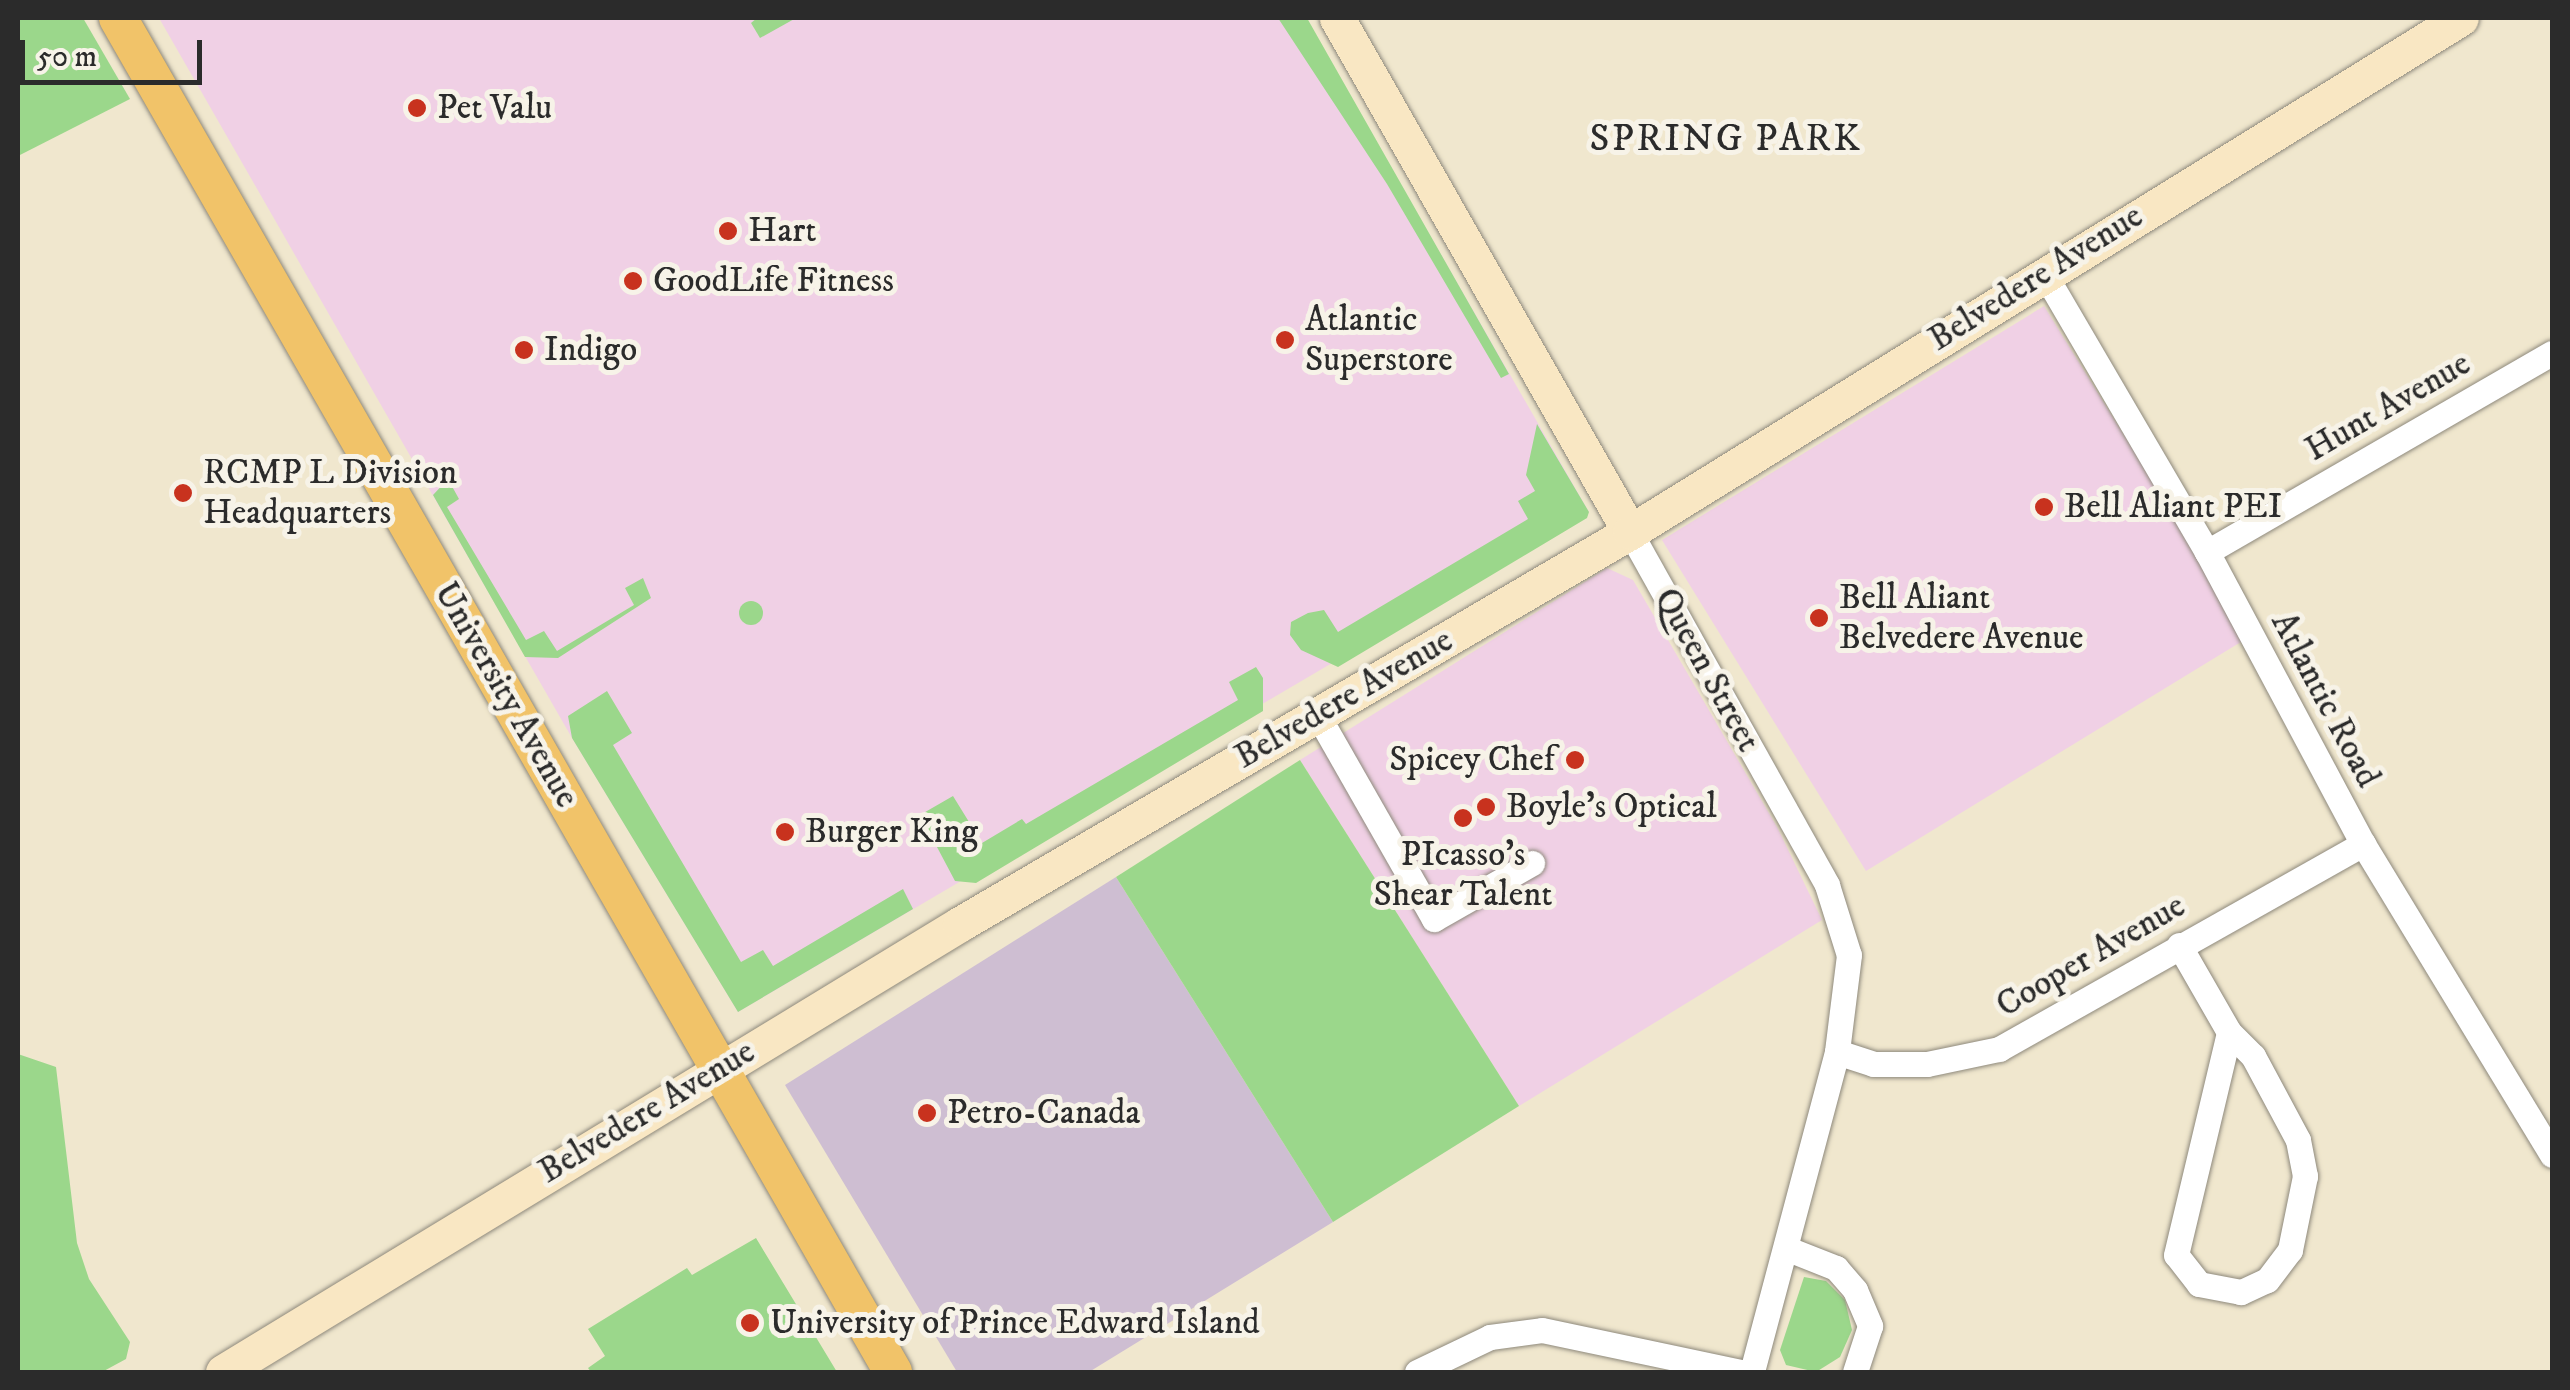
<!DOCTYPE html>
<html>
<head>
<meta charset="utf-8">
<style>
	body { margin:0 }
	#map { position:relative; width:2570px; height:1390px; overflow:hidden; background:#f0e7ce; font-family:"IM FELL DW Pica",serif }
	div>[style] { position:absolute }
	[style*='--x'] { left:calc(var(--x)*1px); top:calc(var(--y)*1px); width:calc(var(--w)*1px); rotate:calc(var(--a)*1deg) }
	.built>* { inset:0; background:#f0d0e5 }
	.industrial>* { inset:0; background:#cebed2 }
	.green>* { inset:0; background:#9bd78b }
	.round { border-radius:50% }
	.roads { filter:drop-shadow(0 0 2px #8e897c) drop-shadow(0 0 2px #8e897c) }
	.street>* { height:25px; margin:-12.5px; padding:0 12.5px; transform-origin:12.5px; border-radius:12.5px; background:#fff }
	.secondary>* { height:35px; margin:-17.5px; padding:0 17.5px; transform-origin:17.5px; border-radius:17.5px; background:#f9e7c3 }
	.primary>* { height:38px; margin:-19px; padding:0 19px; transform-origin:19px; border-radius:19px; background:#f1c369 }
	.dots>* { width:28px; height:28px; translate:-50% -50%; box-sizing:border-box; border:5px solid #f7f3e8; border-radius:50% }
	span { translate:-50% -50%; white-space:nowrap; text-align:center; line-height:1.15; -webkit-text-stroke:10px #f7f3e8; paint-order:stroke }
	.poi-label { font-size:35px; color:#2b2b2b }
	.left { translate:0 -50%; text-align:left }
	.right { translate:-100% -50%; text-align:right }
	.street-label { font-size:35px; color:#2b2b2b }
	.neighbourhood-label { font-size:38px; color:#2b2b2b; letter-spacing:2.5px }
	.frame { position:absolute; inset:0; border:20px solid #2b2b2b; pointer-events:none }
	.scale { position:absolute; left:20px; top:40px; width:182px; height:45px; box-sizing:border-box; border:5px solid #2b2b2b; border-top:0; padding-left:12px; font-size:30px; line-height:35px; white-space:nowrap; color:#2b2b2b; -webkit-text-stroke:8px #f7f3e8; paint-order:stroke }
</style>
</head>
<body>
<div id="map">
	<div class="built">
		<div style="clip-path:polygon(159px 18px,1305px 18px,1589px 512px,738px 1012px,572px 738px)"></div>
		<div style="clip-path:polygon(2044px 306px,2249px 637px,1866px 871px,1662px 540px)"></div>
		<div style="clip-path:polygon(1607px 568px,1633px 580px,1777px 827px,1822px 920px,1519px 1106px,1300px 760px)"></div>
	</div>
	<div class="industrial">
		<div style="clip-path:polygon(1116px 877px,1333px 1222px,1089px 1372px,957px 1372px,785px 1085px)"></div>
	</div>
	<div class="green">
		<div style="clip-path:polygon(18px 18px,83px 18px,130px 99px,18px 156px)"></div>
		<div style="clip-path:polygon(757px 18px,796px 18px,760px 38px,751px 23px)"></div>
		<div style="clip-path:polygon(1278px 18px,1307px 18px,1509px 374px,1501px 378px,1387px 184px)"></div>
		<div style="clip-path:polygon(1537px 424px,1589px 512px,1587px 518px,1338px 667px,1301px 650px,1290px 635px,1291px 622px,1308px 613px,1324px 610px,1338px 632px,1528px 519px,1518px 501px,1535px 491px,1526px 475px)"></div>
		<div style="clip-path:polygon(448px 479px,459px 499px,447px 507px,526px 640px,544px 631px,557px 651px,634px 605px,625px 588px,643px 578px,651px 598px,558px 658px,525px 657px,433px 495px)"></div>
		<div class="round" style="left:739px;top:601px;width:24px;height:24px"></div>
		<div style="clip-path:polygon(1256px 667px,1263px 678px,1263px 711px,976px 883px,955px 881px,920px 815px,953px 796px,982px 843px,1022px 819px,1026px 824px,1238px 700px,1229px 682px)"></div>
		<div style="clip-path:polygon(607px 691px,632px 733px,613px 745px,741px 962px,763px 950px,773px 966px,903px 889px,913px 909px,738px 1012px,572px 738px,568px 716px)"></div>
		<div style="clip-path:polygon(1300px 760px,1519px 1106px,1333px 1222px,1116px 877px)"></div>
		<div style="clip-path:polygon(18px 1054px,56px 1067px,77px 1243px,89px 1279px,130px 1342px,126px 1359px,102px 1372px,18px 1372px)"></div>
		<div style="clip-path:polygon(756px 1238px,837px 1372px,591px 1372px,588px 1368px,605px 1356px,588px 1329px,687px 1268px,692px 1275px)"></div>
		<div style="clip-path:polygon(1804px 1277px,1826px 1281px,1845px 1300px,1852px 1330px,1840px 1357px,1816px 1372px,1786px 1365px,1780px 1350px)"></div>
	</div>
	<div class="roads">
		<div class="street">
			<div style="--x:2044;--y:273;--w:323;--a:59.7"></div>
			<div style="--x:2207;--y:552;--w:331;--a:61.9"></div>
			<div style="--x:2363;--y:844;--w:364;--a:58.7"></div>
			<div style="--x:1630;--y:532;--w:404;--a:60.8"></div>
			<div style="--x:1827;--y:885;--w:73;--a:72.6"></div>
			<div style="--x:1849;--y:955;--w:98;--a:97.1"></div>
			<div style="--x:1837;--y:1052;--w:331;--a:104.9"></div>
			<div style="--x:2207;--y:552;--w:398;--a:-30"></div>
			<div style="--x:1317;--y:714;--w:236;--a:60.3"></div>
			<div style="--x:1434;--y:919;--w:113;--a:-29.7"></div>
			<div style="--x:2179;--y:945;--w:100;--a:60.1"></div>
			<div style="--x:2229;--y:1032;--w:34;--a:45"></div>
			<div style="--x:2253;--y:1056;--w:95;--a:61.8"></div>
			<div style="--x:2298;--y:1140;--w:37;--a:79"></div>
			<div style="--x:2305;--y:1176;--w:76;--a:101.5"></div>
			<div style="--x:2290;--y:1250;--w:38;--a:127"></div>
			<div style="--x:2267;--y:1280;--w:29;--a:155"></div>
			<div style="--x:2241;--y:1292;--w:43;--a:-169.2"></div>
			<div style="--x:2199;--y:1284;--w:37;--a:-128"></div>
			<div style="--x:2176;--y:1255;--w:229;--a:-76.6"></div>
			<div style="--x:1837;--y:1052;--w:38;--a:18"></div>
			<div style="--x:1873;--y:1064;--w:54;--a:0"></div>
			<div style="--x:1927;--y:1064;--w:74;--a:-11.8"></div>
			<div style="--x:1999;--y:1049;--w:418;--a:-29.4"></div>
			<div style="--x:1788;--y:1249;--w:52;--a:21.6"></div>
			<div style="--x:1836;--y:1268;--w:29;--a:49"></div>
			<div style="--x:1855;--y:1290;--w:39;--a:67"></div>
			<div style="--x:1870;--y:1326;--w:48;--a:108.1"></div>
			<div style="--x:1417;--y:1372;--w:81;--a:-25.6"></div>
			<div style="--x:1490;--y:1337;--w:52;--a:-7.7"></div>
			<div style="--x:1542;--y:1330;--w:203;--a:11.9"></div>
		</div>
		<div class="secondary">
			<div style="--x:1337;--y:18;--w:592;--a:60.32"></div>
			<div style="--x:223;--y:1372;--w:862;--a:-31.29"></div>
			<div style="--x:960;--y:924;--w:776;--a:-30.33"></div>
			<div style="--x:1630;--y:532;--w:977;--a:-31.74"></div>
		</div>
		<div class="primary">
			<div style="--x:118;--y:18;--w:1560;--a:60.21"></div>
		</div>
	</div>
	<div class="dots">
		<div style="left:417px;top:108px;background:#c8321e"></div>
		<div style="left:728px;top:231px;background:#c8321e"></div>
		<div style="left:633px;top:281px;background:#c8321e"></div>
		<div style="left:1285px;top:340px;background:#c8321e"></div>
		<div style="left:524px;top:350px;background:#c8321e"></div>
		<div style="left:183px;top:493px;background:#c8321e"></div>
		<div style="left:2044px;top:507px;background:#c8321e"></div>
		<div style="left:1819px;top:618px;background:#c8321e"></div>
		<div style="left:1575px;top:760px;background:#c8321e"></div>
		<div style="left:1486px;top:807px;background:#c8321e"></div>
		<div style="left:1463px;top:818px;background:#c8321e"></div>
		<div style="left:785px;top:832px;background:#c8321e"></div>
		<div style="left:927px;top:1113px;background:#c8321e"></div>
		<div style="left:750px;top:1323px;background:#c8321e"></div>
	</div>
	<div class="poi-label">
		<span class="left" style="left:437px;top:108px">Pet Valu</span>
		<span class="left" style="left:748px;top:231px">Hart</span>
		<span class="left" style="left:653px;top:281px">GoodLife Fitness</span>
		<span class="left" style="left:1305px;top:340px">Atlantic<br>Superstore</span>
		<span class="left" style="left:544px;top:350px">Indigo</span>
		<span class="left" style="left:203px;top:493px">RCMP L Division<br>Headquarters</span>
		<span class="left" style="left:2064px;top:507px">Bell Aliant PEI</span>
		<span class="left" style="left:1839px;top:618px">Bell Aliant<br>Belvedere Avenue</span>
		<span class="right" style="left:1555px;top:760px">Spicey Chef</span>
		<span class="left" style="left:1506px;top:807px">Boyle's Optical</span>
		<span class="left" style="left:805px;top:832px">Burger King</span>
		<span style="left:1463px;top:875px">PIcasso's<br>Shear Talent</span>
		<span class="left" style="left:947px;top:1113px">Petro-Canada</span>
		<span class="left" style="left:770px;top:1323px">University of Prince Edward Island</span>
	</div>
	<div class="street-label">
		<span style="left:2036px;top:278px;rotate:-32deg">Belvedere Avenue</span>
		<span style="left:2388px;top:407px;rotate:-30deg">Hunt Avenue</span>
		<span style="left:1707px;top:670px;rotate:61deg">Queen Street</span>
		<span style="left:506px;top:695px;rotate:60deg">University Avenue</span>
		<span style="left:1344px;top:699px;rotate:-30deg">Belvedere Avenue</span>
		<span style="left:2325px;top:700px;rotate:62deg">Atlantic Road</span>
		<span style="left:2091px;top:956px;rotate:-30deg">Cooper Avenue</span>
		<span style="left:647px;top:1112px;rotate:-31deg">Belvedere Avenue</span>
	</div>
	<div class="neighbourhood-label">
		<span style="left:1726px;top:140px">SPRING PARK</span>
	</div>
	<div class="frame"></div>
	<div class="scale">50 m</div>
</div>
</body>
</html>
